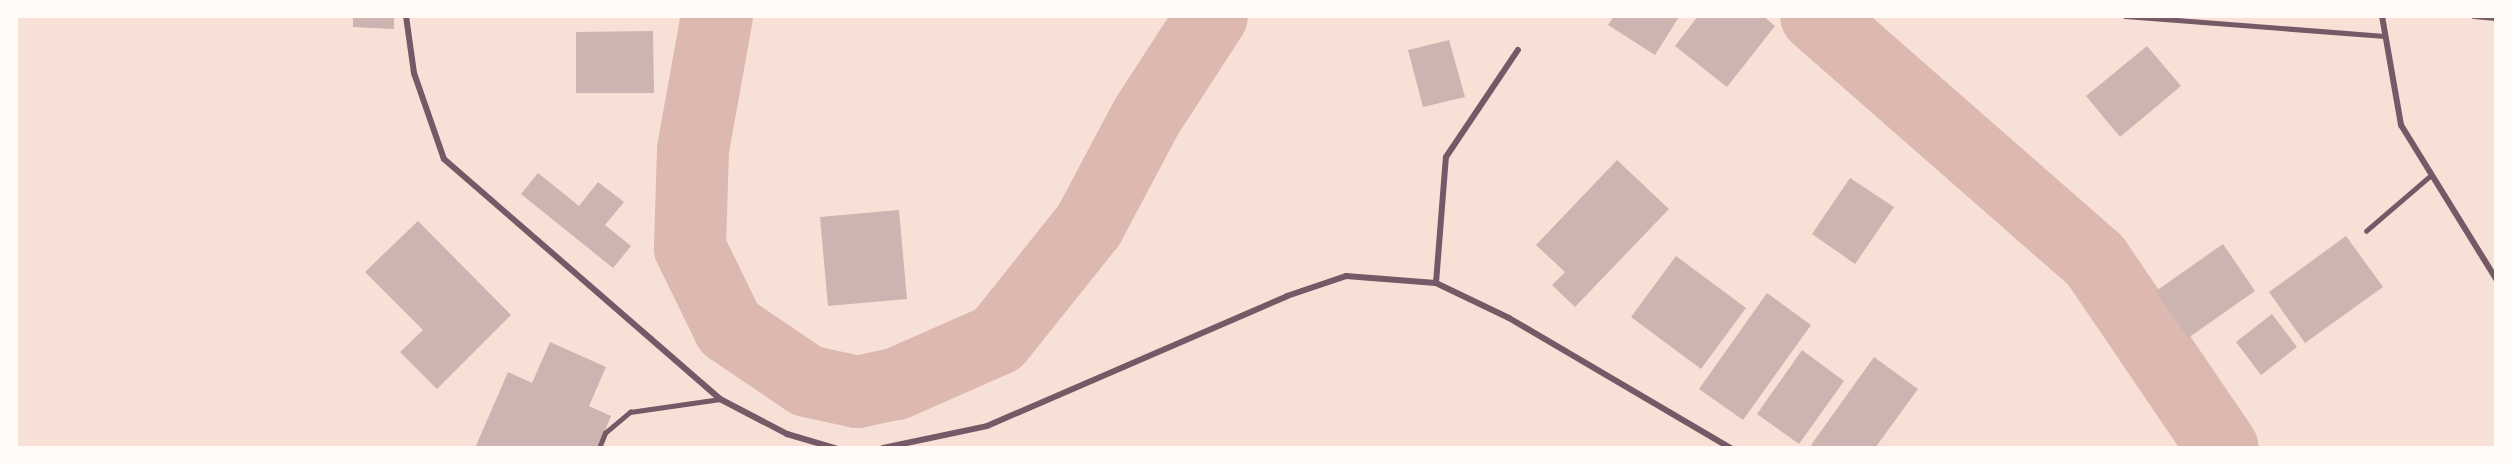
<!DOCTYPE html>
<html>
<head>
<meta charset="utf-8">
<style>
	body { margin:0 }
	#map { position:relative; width:2512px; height:464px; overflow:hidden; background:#f7e1d7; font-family:"Asap Condensed",sans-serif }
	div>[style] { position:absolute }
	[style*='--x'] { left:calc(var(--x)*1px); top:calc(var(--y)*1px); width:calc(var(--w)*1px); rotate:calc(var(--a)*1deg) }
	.river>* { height:72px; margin:-36px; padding:0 36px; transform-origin:36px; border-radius:36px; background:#dcb8b0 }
	.building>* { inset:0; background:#ccb4b1 }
	.service>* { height:4.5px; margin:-2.25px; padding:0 2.25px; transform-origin:2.25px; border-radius:2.25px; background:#755966 }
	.minor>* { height:6px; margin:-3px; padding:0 3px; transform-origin:3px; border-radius:3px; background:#755966 }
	span { translate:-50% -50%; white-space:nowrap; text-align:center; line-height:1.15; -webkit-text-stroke:4.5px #fffaf5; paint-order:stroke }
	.frame { position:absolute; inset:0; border:18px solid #fffaf5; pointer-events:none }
</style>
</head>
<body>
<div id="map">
	<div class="river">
		<div style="--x:717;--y:16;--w:136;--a:100.2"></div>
		<div style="--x:693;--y:150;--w:98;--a:91.8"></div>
		<div style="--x:690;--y:248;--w:89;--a:64"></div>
		<div style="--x:729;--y:328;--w:94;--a:34.2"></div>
		<div style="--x:807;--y:381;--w:51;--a:12.4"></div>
		<div style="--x:857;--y:392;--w:40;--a:-12"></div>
		<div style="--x:896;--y:384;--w:111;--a:-23.8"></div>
		<div style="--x:998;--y:339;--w:146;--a:-51.4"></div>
		<div style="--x:1089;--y:225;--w:123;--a:-62"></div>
		<div style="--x:1147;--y:116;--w:119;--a:-57"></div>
		<div style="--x:1816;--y:16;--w:371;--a:41.2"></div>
		<div style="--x:2095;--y:260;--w:227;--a:55.8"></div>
	</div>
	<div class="building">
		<div style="clip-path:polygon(353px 16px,394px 16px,394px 29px,353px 27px)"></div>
		<div style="clip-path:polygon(1614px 16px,1678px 16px,1679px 17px,1655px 55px,1608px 25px)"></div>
		<div style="clip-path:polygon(1698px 16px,1763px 16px,1775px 26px,1727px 87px,1675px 46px)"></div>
		<div style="clip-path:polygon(653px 31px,654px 93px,576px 93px,576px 32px)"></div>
		<div style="clip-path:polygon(1449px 40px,1465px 97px,1423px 107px,1408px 50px)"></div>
		<div style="clip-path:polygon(2147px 46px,2181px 86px,2120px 137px,2086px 96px)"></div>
		<div style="clip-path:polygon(1617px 160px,1669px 209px,1575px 307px,1552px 285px,1565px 272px,1536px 245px)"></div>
		<div style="clip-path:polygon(538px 173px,579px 206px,598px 182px,624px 202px,605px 225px,631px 246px,613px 268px,521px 194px)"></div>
		<div style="clip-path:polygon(1850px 178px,1894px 207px,1855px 264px,1812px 234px)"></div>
		<div style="clip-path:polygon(899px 210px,907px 299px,828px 306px,820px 217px)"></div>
		<div style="clip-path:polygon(418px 221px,511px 315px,437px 389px,400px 352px,423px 330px,365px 272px)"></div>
		<div style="clip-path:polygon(2346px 236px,2383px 287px,2305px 343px,2269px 292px)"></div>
		<div style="clip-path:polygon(2223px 244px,2255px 291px,2188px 338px,2156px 291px)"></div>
		<div style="clip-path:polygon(1676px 256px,1746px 308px,1701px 369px,1631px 317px)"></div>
		<div style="clip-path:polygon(1767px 293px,1811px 325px,1743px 420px,1699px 389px)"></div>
		<div style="clip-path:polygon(2272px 314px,2297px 347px,2261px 375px,2236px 342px)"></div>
		<div style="clip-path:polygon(550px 342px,606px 367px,589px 406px,611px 416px,598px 448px,475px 448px,508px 372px,532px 383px)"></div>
		<div style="clip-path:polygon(1802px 350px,1844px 381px,1799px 444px,1757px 414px)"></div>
		<div style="clip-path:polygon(1874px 357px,1918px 389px,1875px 448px,1815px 448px,1811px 445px)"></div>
	</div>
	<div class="service">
		<div style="--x:2125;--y:16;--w:260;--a:4.4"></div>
		<div style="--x:2366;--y:231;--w:84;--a:-40.7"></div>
		<div style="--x:599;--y:448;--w:16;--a:-68"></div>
		<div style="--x:605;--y:433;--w:33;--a:-40"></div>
		<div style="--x:630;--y:412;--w:91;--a:-8.2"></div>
	</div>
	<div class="minor">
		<div style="--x:406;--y:16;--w:58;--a:82"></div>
		<div style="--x:414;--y:73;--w:91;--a:70.8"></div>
		<div style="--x:444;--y:159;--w:366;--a:41"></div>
		<div style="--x:720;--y:399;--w:76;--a:27.6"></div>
		<div style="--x:787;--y:434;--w:50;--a:16.3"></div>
		<div style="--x:2382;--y:16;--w:111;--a:80.1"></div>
		<div style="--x:2401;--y:125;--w:181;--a:58.3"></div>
		<div style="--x:2474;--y:16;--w:22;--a:5"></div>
		<div style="--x:1436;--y:283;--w:126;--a:-85.5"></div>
		<div style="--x:1446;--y:157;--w:129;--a:-56.1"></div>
		<div style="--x:883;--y:448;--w:106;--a:-11.9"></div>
		<div style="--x:987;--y:426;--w:327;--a:-23.4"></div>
		<div style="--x:1287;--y:296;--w:62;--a:-18.7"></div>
		<div style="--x:1346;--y:276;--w:90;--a:4.4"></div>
		<div style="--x:1436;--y:283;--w:81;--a:25.6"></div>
		<div style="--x:1509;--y:318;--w:257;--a:30.4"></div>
	</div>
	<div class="frame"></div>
</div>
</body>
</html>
